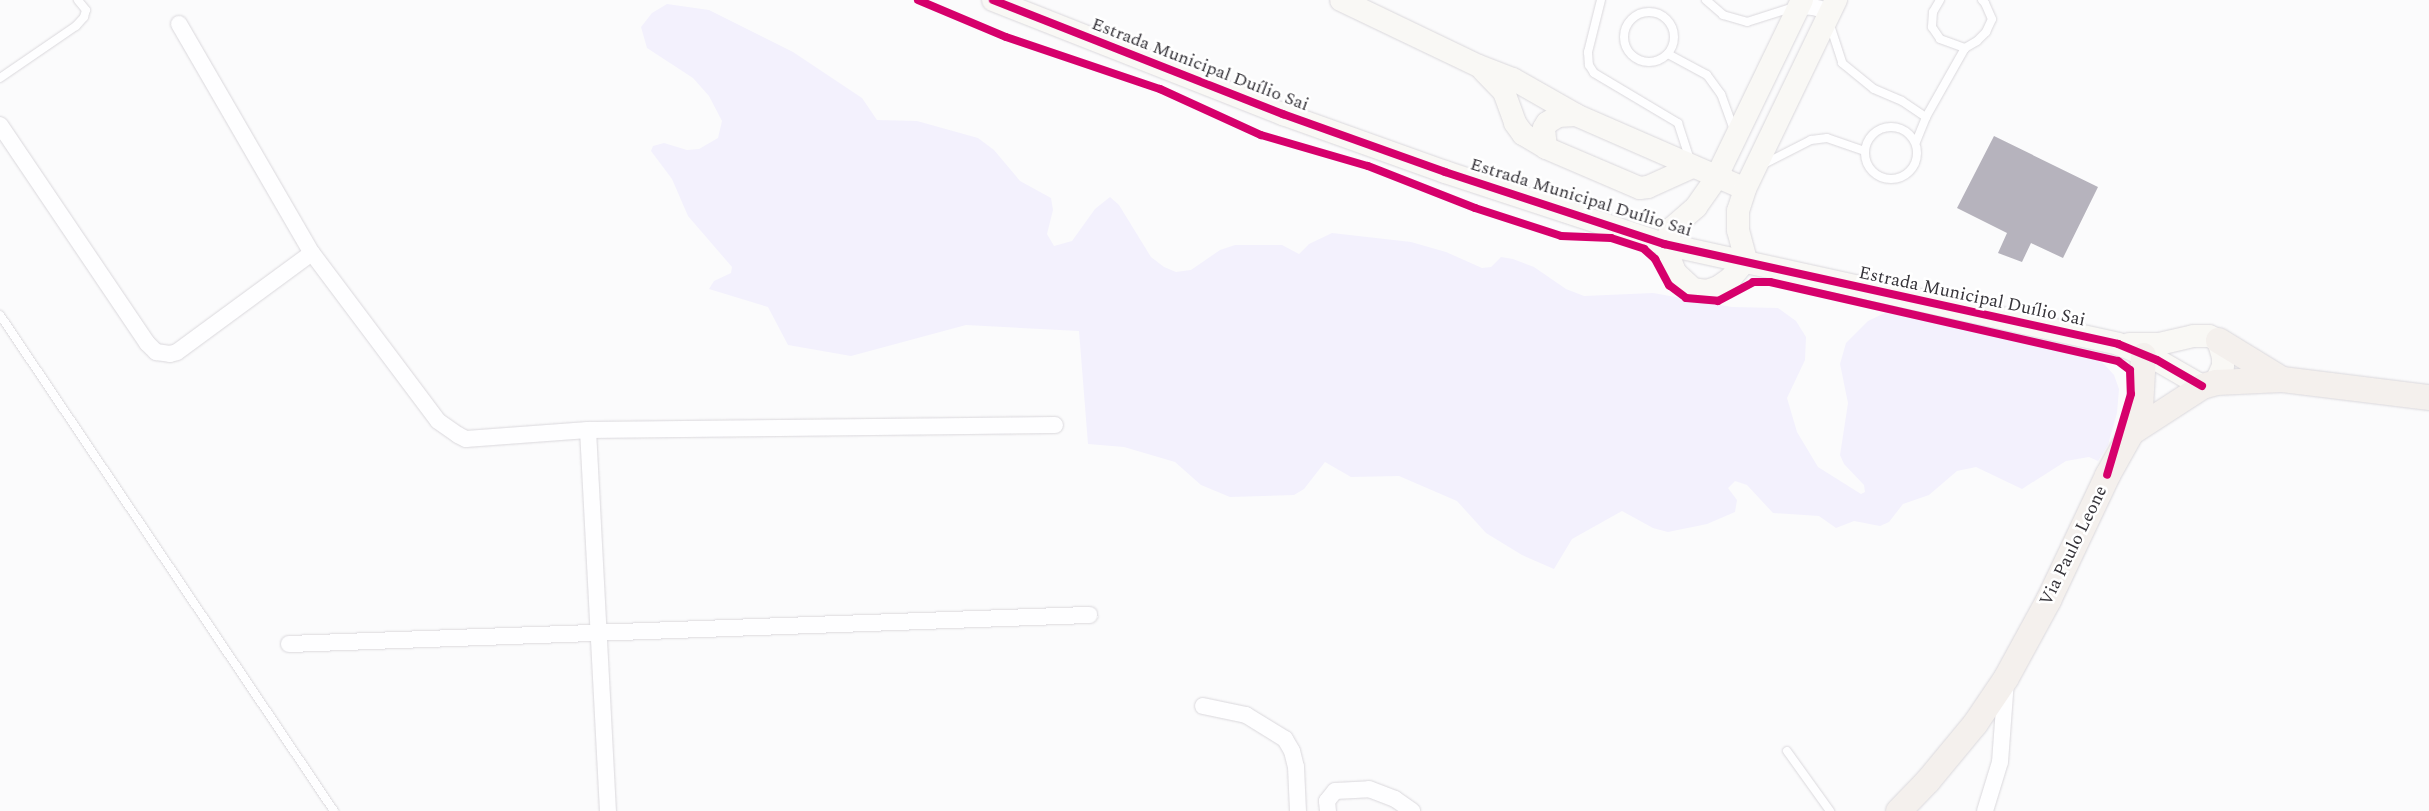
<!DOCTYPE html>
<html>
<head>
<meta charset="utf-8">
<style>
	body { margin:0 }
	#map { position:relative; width:2429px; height:811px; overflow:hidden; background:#fbfbfc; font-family:Spectral,serif }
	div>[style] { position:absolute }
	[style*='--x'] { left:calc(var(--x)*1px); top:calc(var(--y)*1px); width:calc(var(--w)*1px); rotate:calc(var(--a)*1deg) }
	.green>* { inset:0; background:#f3f1fd }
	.building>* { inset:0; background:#b6b3bd }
	.roads { filter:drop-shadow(0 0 1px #dad8dc) drop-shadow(0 0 1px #dad8dc) }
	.lane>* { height:8px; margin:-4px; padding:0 4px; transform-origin:4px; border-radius:4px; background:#fefeff }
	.lane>.ring { margin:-4px; padding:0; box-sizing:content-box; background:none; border:8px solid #fefeff; border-radius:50% }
	.street>* { height:16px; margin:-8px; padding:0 8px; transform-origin:8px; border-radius:8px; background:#fefeff }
	.secondary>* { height:22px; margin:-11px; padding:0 11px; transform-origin:11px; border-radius:11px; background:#f9f8f5 }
	.primary>* { height:25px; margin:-12.5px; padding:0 12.5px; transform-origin:12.5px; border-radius:12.5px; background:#f4f0ed }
	.cycleway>* { height:8px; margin:-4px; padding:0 4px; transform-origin:4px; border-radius:4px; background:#d6006c }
	span { translate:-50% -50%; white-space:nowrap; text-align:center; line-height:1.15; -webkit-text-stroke:5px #fff; paint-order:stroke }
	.street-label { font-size:18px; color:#36343a }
</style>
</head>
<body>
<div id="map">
	<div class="green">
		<div style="clip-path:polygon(667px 4px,709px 10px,793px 52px,862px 98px,877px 120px,917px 121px,978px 138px,994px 150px,1020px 181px,1051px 198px,1053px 210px,1047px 234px,1054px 246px,1072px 241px,1095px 209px,1110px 197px,1119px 205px,1151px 257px,1164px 267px,1176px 272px,1191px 270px,1220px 250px,1235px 245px,1282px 245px,1299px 254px,1309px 244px,1332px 233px,1411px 242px,1446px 252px,1482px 268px,1491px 267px,1501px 257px,1513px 259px,1534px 267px,1566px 289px,1584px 296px,1653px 293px,1732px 307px,1778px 308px,1796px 321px,1806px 337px,1805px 360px,1787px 398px,1797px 432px,1818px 467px,1861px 494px,1865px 492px,1864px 485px,1844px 464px,1840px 455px,1848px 403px,1840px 364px,1846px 343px,1868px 321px,1889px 311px,1999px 327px,2036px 343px,2087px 354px,2104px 364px,2114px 375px,2119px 389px,2117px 413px,2108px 445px,2098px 461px,2089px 457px,2066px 461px,2022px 489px,1976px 467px,1957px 471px,1929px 495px,1903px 504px,1889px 522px,1880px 526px,1854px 521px,1836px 528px,1819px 516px,1773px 513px,1747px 485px,1735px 481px,1728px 488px,1737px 500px,1735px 512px,1707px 524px,1668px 532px,1653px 528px,1622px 511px,1572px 539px,1554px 569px,1522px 555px,1486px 533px,1457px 501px,1399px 476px,1351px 477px,1325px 462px,1304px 489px,1294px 495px,1230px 497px,1201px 485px,1175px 462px,1124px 447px,1088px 444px,1079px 331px,966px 325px,851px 356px,788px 345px,768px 307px,709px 289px,714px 281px,731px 273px,732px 267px,688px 216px,672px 179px,651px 151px,653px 146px,664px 143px,687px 150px,699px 149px,718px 138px,722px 121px,709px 96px,693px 78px,647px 48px,641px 27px,652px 13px)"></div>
	</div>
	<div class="building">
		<div style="clip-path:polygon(1994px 136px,2098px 187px,2063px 258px,2031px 243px,2022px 262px,1998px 253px,2007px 233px,1957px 208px)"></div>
	</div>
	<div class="roads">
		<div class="lane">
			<div style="--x:1601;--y:0;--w:54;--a:104"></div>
			<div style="--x:1588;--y:52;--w:13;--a:86"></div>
			<div style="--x:1589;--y:65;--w:9;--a:58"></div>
			<div style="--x:1594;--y:73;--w:98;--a:30.8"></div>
			<div style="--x:1678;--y:123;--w:39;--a:72"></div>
			<div style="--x:1706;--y:0;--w:23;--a:41"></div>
			<div style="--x:1723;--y:15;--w:25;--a:16"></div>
			<div style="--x:1747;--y:22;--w:49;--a:-17.7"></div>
			<div style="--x:1940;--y:0;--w:14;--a:120"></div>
			<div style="--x:1933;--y:12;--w:15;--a:94"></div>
			<div style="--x:1932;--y:27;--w:14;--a:56"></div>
			<div style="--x:1940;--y:39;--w:27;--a:20"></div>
			<div style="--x:1965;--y:48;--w:14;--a:-30"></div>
			<div style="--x:1977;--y:41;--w:13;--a:-45"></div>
			<div style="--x:1986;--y:32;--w:14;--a:-65"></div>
			<div style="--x:1992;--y:19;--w:17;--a:-114"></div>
			<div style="--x:1985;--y:3;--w:4;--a:-135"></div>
			<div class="ring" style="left:1624px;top:12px;width:42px;height:42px"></div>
			<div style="--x:1830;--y:25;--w:40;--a:72"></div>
			<div style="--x:1842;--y:63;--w:41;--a:39.1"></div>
			<div style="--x:1874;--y:89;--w:30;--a:23"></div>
			<div style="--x:1902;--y:101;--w:29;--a:34"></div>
			<div style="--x:1668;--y:54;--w:44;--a:28.3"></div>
			<div style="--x:1707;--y:75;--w:24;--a:54"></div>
			<div style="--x:1721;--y:94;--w:37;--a:70"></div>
			<div style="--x:0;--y:78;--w:92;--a:-34.4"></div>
			<div style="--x:76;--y:26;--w:12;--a:-48"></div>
			<div style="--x:84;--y:17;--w:7;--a:-74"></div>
			<div style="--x:86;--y:10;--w:13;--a:-129"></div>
			<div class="ring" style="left:1865px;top:127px;width:44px;height:44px"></div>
			<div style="--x:1916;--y:142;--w:27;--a:-68"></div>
			<div style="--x:1926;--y:117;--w:79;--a:-60.5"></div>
			<div style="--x:1762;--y:165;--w:55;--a:-27"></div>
			<div style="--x:1811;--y:140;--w:16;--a:-7"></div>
			<div style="--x:1827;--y:138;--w:39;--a:19"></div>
			<div style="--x:0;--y:315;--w:598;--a:56.04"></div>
			<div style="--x:1787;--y:751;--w:74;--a:54.4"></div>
		</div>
		<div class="street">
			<div style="--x:1799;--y:6;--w:14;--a:4"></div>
			<div style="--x:1813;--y:7;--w:11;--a:15"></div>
			<div style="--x:1824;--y:10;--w:7;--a:63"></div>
			<div style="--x:179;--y:24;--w:265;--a:59.9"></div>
			<div style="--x:312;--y:253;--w:210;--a:53.1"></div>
			<div style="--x:438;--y:421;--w:24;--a:35"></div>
			<div style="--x:458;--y:435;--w:9;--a:27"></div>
			<div style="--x:466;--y:439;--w:122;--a:-4.2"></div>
			<div style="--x:588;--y:430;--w:467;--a:-0.6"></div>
			<div style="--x:0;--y:125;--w:263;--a:56"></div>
			<div style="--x:147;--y:343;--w:13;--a:45"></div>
			<div style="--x:156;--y:352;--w:14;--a:8"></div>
			<div style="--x:170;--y:354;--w:7;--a:-16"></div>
			<div style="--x:177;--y:352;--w:167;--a:-36.3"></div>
			<div style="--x:588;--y:430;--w:382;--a:87"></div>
			<div style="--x:289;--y:644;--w:801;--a:-2.08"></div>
			<div style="--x:1203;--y:706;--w:44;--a:11.8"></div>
			<div style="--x:1246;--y:715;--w:46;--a:31.6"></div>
			<div style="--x:1285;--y:739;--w:14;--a:60"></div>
			<div style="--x:1292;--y:751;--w:16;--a:76"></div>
			<div style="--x:1296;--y:767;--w:44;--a:87.4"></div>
			<div style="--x:1328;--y:811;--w:10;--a:-96"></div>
			<div style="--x:1327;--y:801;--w:13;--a:-51"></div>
			<div style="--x:1335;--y:791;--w:34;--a:-3"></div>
			<div style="--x:1369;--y:789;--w:28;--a:21"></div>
			<div style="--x:1395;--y:799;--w:21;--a:35"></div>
			<div style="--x:1985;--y:811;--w:51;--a:-73"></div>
			<div style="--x:2000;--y:762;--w:81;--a:-85.8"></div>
		</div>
		<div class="secondary">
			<div style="--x:993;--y:0;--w:312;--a:21.5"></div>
			<div style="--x:1283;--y:114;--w:172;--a:19.7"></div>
			<div style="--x:1445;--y:172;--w:231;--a:18.2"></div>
			<div style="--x:1664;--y:244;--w:465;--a:12.4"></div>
			<div style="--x:2118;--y:344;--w:42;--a:22.3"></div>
			<div style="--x:2157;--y:360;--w:52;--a:30"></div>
			<div style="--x:1341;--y:0;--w:153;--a:25.6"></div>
			<div style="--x:1479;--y:66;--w:36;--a:21"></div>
			<div style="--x:1513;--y:79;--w:73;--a:29.7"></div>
			<div style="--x:1576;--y:115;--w:184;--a:23.6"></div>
			<div style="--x:1483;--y:70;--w:30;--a:46"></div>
			<div style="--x:1504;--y:92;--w:33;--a:70"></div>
			<div style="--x:1515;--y:123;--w:14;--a:54"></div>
			<div style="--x:1523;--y:134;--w:27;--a:31"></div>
			<div style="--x:1546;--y:148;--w:102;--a:23.1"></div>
			<div style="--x:1640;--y:188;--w:8;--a:-7"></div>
			<div style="--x:1648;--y:187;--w:48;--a:-24.4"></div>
			<div style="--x:1546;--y:148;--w:20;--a:-96"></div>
			<div style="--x:1544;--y:128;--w:6;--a:-59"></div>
			<div style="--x:1547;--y:123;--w:13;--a:-32"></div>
			<div style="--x:1558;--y:116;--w:18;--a:-3"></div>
			<div style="--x:1746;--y:260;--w:23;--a:130"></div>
			<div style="--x:1731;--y:278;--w:16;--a:145"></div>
			<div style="--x:1718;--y:287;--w:12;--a:160"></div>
			<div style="--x:1707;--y:291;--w:14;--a:-172"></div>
			<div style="--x:1693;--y:289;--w:25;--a:-137"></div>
			<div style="--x:1675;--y:272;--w:30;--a:-111"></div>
			<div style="--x:1664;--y:244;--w:18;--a:-63"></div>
			<div style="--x:1672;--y:228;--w:32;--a:-41"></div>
			<div style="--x:1696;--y:207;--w:35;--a:-55"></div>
			<div style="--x:1716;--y:178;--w:198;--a:-64.2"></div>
			<div style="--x:1746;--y:260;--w:31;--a:-105"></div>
			<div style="--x:1738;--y:230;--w:19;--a:-90"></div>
			<div style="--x:1738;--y:211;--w:23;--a:-72"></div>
			<div style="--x:1745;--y:189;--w:210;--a:-64.3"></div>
			<div style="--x:2129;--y:344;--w:30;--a:0"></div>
			<div style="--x:2159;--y:344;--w:36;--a:-13"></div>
			<div style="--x:2194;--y:336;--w:15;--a:0"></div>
			<div style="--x:2209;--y:336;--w:10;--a:24"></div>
			<div style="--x:2218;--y:340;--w:19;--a:74"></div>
			<div style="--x:2223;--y:358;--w:8;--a:90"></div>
			<div style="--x:2223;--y:366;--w:17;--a:114"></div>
		</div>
		<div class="primary">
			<div style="--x:2218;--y:340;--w:75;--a:31.4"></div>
			<div style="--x:2131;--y:432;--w:27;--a:-70"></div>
			<div style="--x:2140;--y:407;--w:52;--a:-86.7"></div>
			<div style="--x:1898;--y:811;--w:42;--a:-46"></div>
			<div style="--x:1927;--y:781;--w:75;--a:-50.4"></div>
			<div style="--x:1975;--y:723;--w:55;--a:-56"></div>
			<div style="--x:2006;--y:677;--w:88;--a:-61.4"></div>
			<div style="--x:2048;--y:600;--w:138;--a:-64.7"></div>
			<div style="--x:2107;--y:475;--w:49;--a:-60.8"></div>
			<div style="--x:2131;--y:432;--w:85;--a:-32.9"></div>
			<div style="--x:2202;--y:386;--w:15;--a:-16"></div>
			<div style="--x:2216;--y:382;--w:66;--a:-2.6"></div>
			<div style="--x:2282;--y:379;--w:148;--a:7"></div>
		</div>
	</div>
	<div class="cycleway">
		<div style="--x:918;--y:0;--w:95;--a:22.8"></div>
		<div style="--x:1006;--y:37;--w:163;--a:18.7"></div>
		<div style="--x:1160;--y:89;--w:111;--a:24.5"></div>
		<div style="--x:1261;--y:135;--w:111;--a:16.2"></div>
		<div style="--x:1368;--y:166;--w:115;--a:21.4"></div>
		<div style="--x:1475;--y:208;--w:90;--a:18"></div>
		<div style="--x:1561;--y:236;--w:50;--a:2.3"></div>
		<div style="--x:1611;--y:238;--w:35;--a:18"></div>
		<div style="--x:1644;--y:249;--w:15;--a:42"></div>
		<div style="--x:1655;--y:259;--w:30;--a:62"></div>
		<div style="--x:1669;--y:285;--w:21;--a:37"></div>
		<div style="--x:1686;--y:298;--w:32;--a:5"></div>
		<div style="--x:1718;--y:301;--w:40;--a:-28"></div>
		<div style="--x:1753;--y:282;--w:17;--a:0"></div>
		<div style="--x:1770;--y:282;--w:357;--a:12.8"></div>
		<div style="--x:2118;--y:361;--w:15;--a:37"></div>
		<div style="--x:2130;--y:370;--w:24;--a:88"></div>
		<div style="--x:2131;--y:394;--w:84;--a:106.5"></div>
		<div style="--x:993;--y:0;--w:312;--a:21.5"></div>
		<div style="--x:1283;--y:114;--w:172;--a:19.7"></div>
		<div style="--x:1445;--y:172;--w:231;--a:18.2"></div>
		<div style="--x:1664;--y:244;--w:465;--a:12.4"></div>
		<div style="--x:2118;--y:344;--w:42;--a:22.3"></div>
		<div style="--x:2157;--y:360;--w:52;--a:30"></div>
	</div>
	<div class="street-label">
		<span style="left:1200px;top:65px;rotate:21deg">Estrada Municipal Duílio Sai</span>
		<span style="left:1581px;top:198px;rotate:17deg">Estrada Municipal Duílio Sai</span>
		<span style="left:1972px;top:297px;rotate:12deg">Estrada Municipal Duílio Sai</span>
		<span style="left:2074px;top:546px;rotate:-64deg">Via Paulo Leone</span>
	</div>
</div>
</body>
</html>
